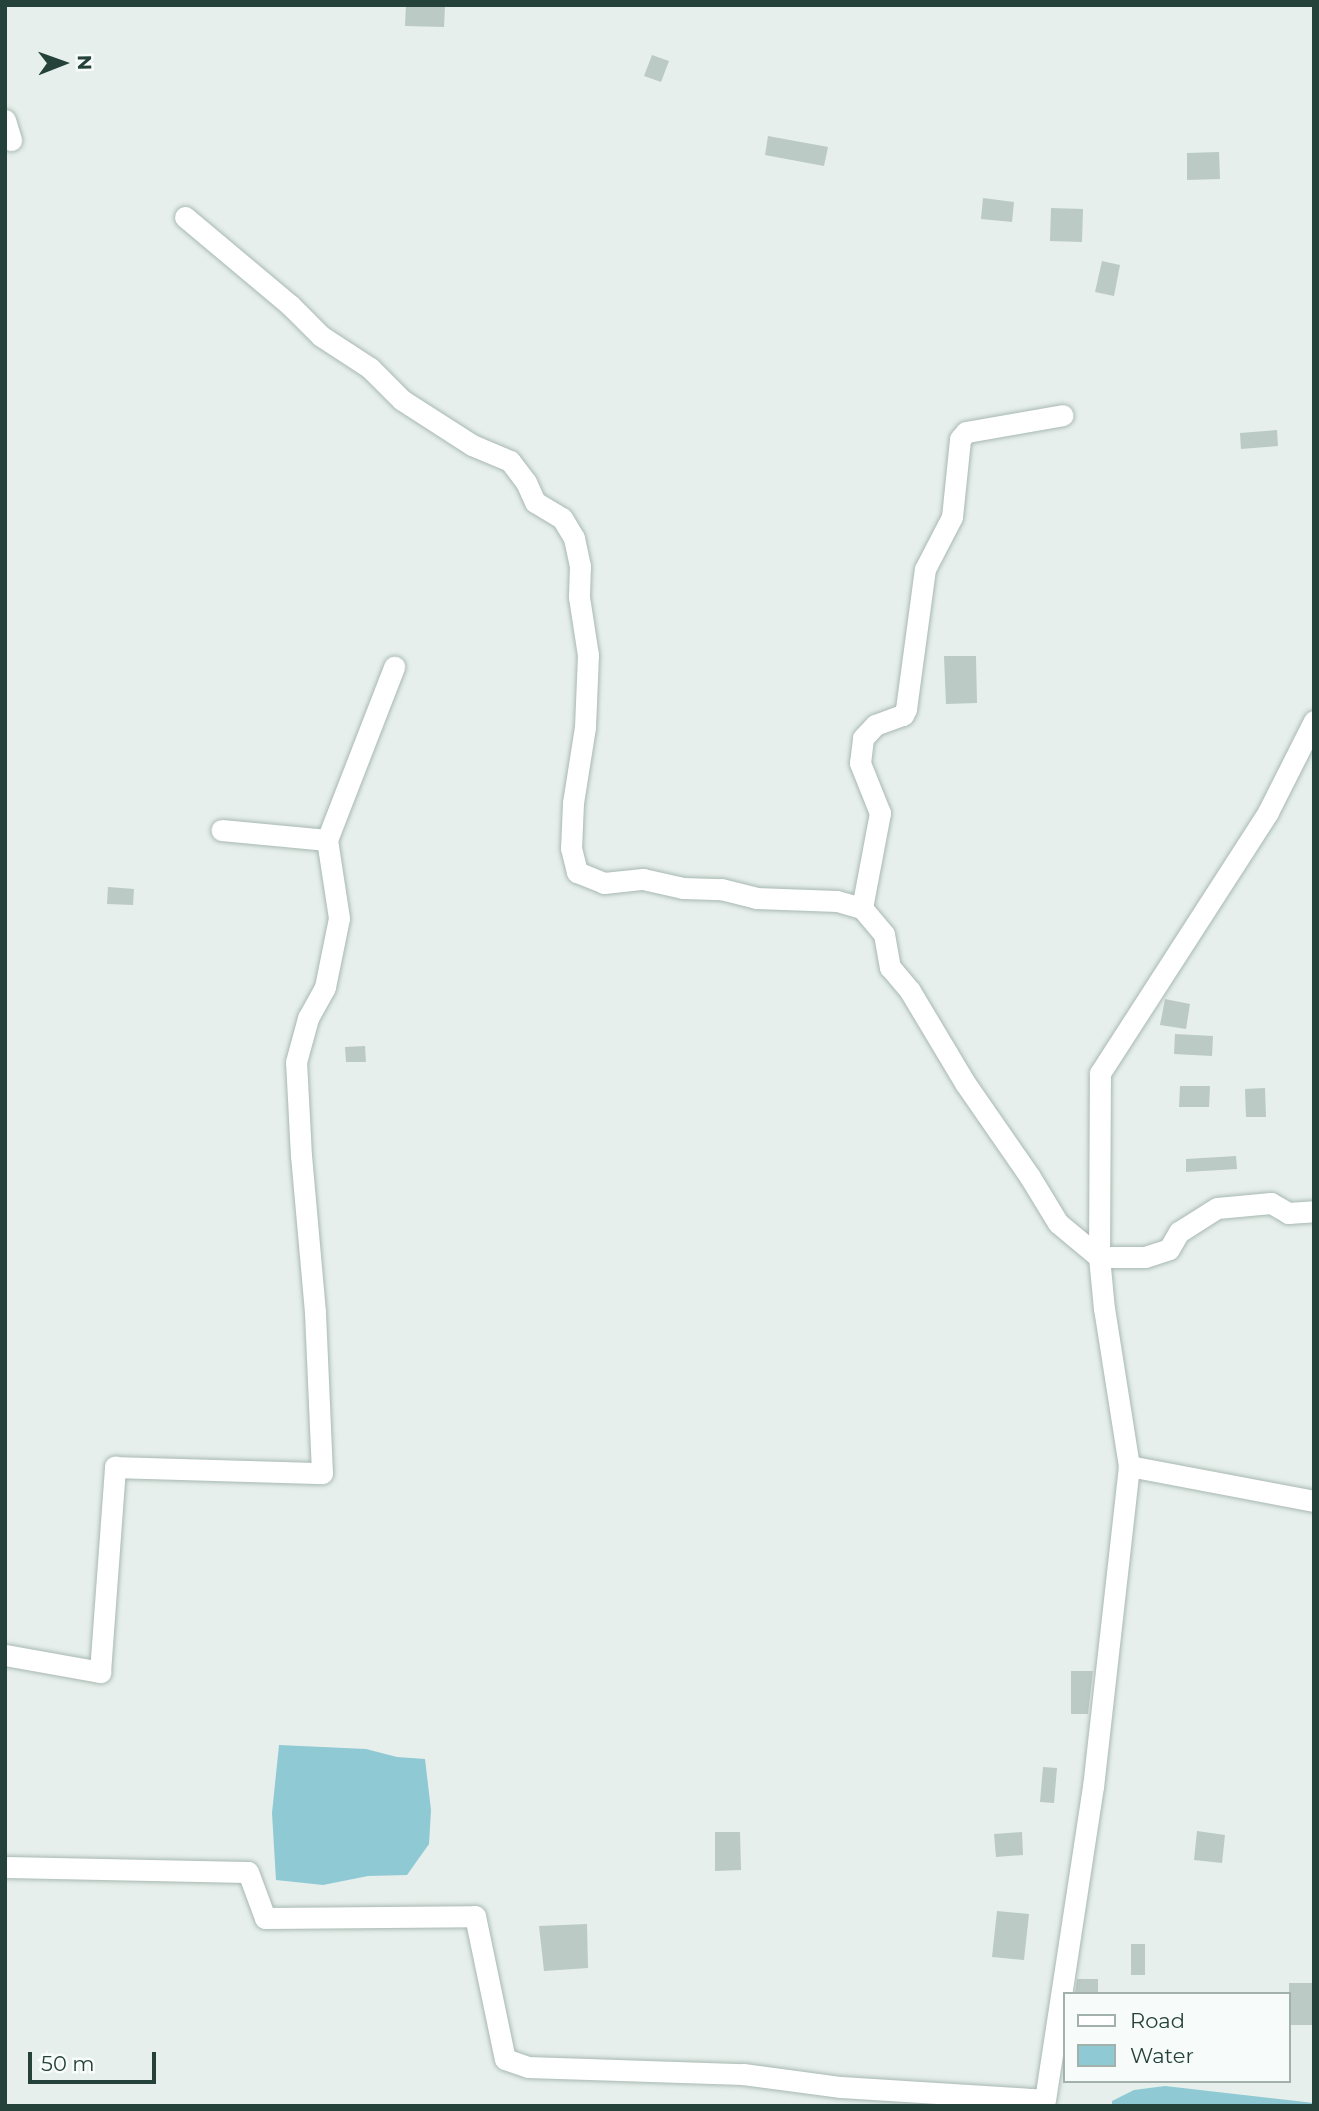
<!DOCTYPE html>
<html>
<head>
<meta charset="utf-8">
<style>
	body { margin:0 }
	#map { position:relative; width:1319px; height:2111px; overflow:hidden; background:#e6efeb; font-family:Montserrat,sans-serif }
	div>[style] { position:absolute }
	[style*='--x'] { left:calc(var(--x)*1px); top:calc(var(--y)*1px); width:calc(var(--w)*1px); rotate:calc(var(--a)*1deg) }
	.water>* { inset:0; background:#8ec9d4 }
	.building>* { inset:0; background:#bbcac4 }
	.roads { filter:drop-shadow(0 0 2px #a8b8b2) drop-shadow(0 0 2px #a8b8b2) }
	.minor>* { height:21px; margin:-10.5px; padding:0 10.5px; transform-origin:10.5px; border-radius:10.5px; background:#fff }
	span { translate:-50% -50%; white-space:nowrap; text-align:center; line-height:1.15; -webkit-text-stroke:7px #f7fbf9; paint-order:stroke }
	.frame { position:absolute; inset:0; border:7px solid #24423a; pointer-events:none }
	.legend { position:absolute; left:1063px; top:1992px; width:228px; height:91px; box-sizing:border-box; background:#f7fbf9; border:2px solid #a3b1ad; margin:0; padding:9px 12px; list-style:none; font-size:21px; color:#24423a }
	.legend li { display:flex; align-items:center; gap:14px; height:35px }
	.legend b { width:35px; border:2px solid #a3b1ad }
	.north { position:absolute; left:28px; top:28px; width:70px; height:70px; -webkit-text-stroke:5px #f7fbf9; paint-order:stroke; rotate:89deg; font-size:19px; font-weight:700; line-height:28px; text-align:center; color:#24423a }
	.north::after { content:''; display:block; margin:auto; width:24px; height:32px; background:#24423a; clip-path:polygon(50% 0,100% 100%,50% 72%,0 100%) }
	.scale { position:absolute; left:28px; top:2052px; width:128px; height:32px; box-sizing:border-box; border:4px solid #24423a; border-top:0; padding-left:9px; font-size:21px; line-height:24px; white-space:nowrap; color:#24423a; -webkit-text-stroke:5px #f7fbf9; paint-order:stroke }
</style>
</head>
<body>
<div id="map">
	<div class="water">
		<div style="clip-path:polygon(279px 1745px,366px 1749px,397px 1757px,425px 1759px,431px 1810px,429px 1844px,407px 1875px,368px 1876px,323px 1885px,276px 1880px,272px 1813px)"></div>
		<div style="clip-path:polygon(1165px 2086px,1314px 2103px,1314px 2106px,1112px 2106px,1112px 2101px,1134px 2090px)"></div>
	</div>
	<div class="building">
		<div style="clip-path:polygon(406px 5px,445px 6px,444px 27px,405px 26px)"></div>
		<div style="clip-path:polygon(652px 55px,669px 61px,661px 82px,644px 76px)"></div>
		<div style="clip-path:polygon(768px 136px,828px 147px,824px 166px,765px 155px)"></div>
		<div style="clip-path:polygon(1219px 152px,1220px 179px,1187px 180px,1187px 153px)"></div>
		<div style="clip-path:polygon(983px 198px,1014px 202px,1012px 222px,981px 219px)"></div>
		<div style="clip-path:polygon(1051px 208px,1083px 209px,1082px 242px,1050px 241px)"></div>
		<div style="clip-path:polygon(1102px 261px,1120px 265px,1114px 296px,1095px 292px)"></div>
		<div style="clip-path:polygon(1277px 430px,1278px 446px,1241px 449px,1240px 433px)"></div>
		<div style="clip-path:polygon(944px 656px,976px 656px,977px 703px,946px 704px)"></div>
		<div style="clip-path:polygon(108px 887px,134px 889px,133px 905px,107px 904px)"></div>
		<div style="clip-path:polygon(1165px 999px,1190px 1004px,1186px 1029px,1160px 1025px)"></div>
		<div style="clip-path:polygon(1175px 1034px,1213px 1036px,1212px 1056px,1174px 1054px)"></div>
		<div style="clip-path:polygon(365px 1046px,366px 1062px,346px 1062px,345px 1047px)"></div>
		<div style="clip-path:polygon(1180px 1086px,1210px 1086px,1209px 1107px,1179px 1107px)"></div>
		<div style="clip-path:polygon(1265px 1088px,1266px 1117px,1246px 1117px,1245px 1089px)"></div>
		<div style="clip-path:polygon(1236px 1156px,1237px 1169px,1186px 1172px,1186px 1159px)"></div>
		<div style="clip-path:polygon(1071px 1671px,1093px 1671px,1088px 1714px,1071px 1714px)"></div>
		<div style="clip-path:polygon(1043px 1767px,1057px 1768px,1054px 1803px,1040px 1802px)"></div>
		<div style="clip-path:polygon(1197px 1831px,1225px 1835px,1222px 1863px,1194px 1860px)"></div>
		<div style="clip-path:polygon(715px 1832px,740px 1832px,741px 1870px,715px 1871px)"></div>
		<div style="clip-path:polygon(1022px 1832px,1023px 1855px,996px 1857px,994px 1834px)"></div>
		<div style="clip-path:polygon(997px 1911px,1029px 1914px,1024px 1960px,992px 1957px)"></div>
		<div style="clip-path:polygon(587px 1924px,588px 1968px,544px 1971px,539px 1926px)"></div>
		<div style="clip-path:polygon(1131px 1944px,1145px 1944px,1145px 1975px,1131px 1975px)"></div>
		<div style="clip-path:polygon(1077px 1979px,1098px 1979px,1098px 1994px,1075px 1994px)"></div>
		<div style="clip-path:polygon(1289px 1983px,1314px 1983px,1314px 2025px,1289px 2025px)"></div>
	</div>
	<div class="roads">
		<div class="minor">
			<div style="--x:5;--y:120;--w:21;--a:73"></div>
			<div style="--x:185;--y:217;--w:137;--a:40"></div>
			<div style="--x:290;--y:305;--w:44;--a:45"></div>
			<div style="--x:321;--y:336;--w:59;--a:33.1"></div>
			<div style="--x:370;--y:368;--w:45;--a:45"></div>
			<div style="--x:402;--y:400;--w:83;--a:32.7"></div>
			<div style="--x:472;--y:445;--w:41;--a:22.8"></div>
			<div style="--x:510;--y:461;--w:26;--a:53"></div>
			<div style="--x:526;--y:482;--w:22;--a:66"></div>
			<div style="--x:535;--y:502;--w:31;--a:31"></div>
			<div style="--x:562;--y:518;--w:23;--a:59"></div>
			<div style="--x:574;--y:538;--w:29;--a:78"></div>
			<div style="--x:580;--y:566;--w:31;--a:92"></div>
			<div style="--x:579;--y:597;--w:59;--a:81.2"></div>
			<div style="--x:588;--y:655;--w:72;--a:92.4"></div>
			<div style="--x:585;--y:727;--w:77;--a:99"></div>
			<div style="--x:573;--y:803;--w:45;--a:92.5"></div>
			<div style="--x:571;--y:848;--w:25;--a:76"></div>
			<div style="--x:577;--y:872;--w:29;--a:22"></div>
			<div style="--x:604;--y:883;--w:39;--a:-6"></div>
			<div style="--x:643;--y:879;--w:41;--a:12.7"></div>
			<div style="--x:683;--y:888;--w:38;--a:2"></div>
			<div style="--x:721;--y:889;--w:36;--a:14"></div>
			<div style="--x:756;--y:898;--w:81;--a:2.1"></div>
			<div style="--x:837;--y:901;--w:26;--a:16"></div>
			<div style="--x:862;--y:908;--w:34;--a:50"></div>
			<div style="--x:884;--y:934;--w:34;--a:80"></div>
			<div style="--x:890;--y:967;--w:31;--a:50"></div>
			<div style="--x:910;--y:991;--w:107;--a:59.1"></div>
			<div style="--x:965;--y:1083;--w:114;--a:55.3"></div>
			<div style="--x:1030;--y:1177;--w:54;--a:58.7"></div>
			<div style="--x:1058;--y:1223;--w:53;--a:39.7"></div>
			<div style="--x:1099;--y:1257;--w:46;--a:0"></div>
			<div style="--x:1145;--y:1257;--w:25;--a:-18"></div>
			<div style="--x:1169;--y:1249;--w:20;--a:-60"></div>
			<div style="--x:1179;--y:1232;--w:45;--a:-32.3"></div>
			<div style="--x:1217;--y:1208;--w:54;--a:-5.3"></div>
			<div style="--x:1271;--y:1203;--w:20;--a:30"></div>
			<div style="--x:1288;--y:1213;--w:26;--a:-4"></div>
			<div style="--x:327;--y:840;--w:186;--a:-68.8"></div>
			<div style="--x:862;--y:908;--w:97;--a:-79.3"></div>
			<div style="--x:880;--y:813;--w:54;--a:-111.8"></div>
			<div style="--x:860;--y:763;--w:25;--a:-83"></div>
			<div style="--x:863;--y:738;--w:18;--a:-47"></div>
			<div style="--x:875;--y:725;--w:30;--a:-20"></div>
			<div style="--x:903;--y:715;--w:7;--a:-63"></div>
			<div style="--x:906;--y:709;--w:141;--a:-82.3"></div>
			<div style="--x:925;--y:569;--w:59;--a:-62.6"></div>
			<div style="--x:952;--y:517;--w:78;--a:-84.1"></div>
			<div style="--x:960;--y:439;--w:9;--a:-49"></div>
			<div style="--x:966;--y:432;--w:98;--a:-9.9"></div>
			<div style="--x:1129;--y:1466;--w:188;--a:10.7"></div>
			<div style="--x:5;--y:1655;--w:97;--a:10.1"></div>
			<div style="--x:100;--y:1672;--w:206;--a:-85.8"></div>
			<div style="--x:115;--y:1467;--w:207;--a:1.7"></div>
			<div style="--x:322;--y:1473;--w:161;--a:-92.5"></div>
			<div style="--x:315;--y:1312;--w:157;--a:-95.1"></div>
			<div style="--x:301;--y:1156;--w:94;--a:-93"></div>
			<div style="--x:296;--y:1062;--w:46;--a:-74.7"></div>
			<div style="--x:308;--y:1018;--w:35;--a:-61"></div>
			<div style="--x:325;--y:987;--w:70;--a:-78.5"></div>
			<div style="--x:339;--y:918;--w:79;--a:-98.7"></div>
			<div style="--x:327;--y:840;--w:106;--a:-174.6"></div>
			<div style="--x:5;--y:1867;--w:243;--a:1.2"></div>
			<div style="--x:248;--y:1872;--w:49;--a:69.7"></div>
			<div style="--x:265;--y:1918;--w:210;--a:-0.5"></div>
			<div style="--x:475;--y:1916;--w:146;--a:78.2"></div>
			<div style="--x:505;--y:2059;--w:24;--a:19"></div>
			<div style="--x:528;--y:2067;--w:215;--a:1.9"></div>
			<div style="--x:743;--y:2074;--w:99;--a:7.6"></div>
			<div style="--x:841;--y:2087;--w:204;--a:3.6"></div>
			<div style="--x:1045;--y:2100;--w:317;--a:-81.3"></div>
			<div style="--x:1093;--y:1787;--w:323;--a:-83.6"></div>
			<div style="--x:1129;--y:1466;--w:159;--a:-99"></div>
			<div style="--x:1104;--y:1309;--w:52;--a:-95.5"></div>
			<div style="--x:1099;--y:1257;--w:184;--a:-89.7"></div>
			<div style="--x:1100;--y:1073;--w:310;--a:-57.2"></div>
			<div style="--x:1268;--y:812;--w:102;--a:-63.2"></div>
		</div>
	</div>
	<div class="frame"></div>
	<ul class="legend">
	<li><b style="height:9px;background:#fff"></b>Road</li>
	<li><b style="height:19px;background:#8ec9d4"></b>Water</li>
	</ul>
	<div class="north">N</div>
	<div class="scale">50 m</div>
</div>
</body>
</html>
